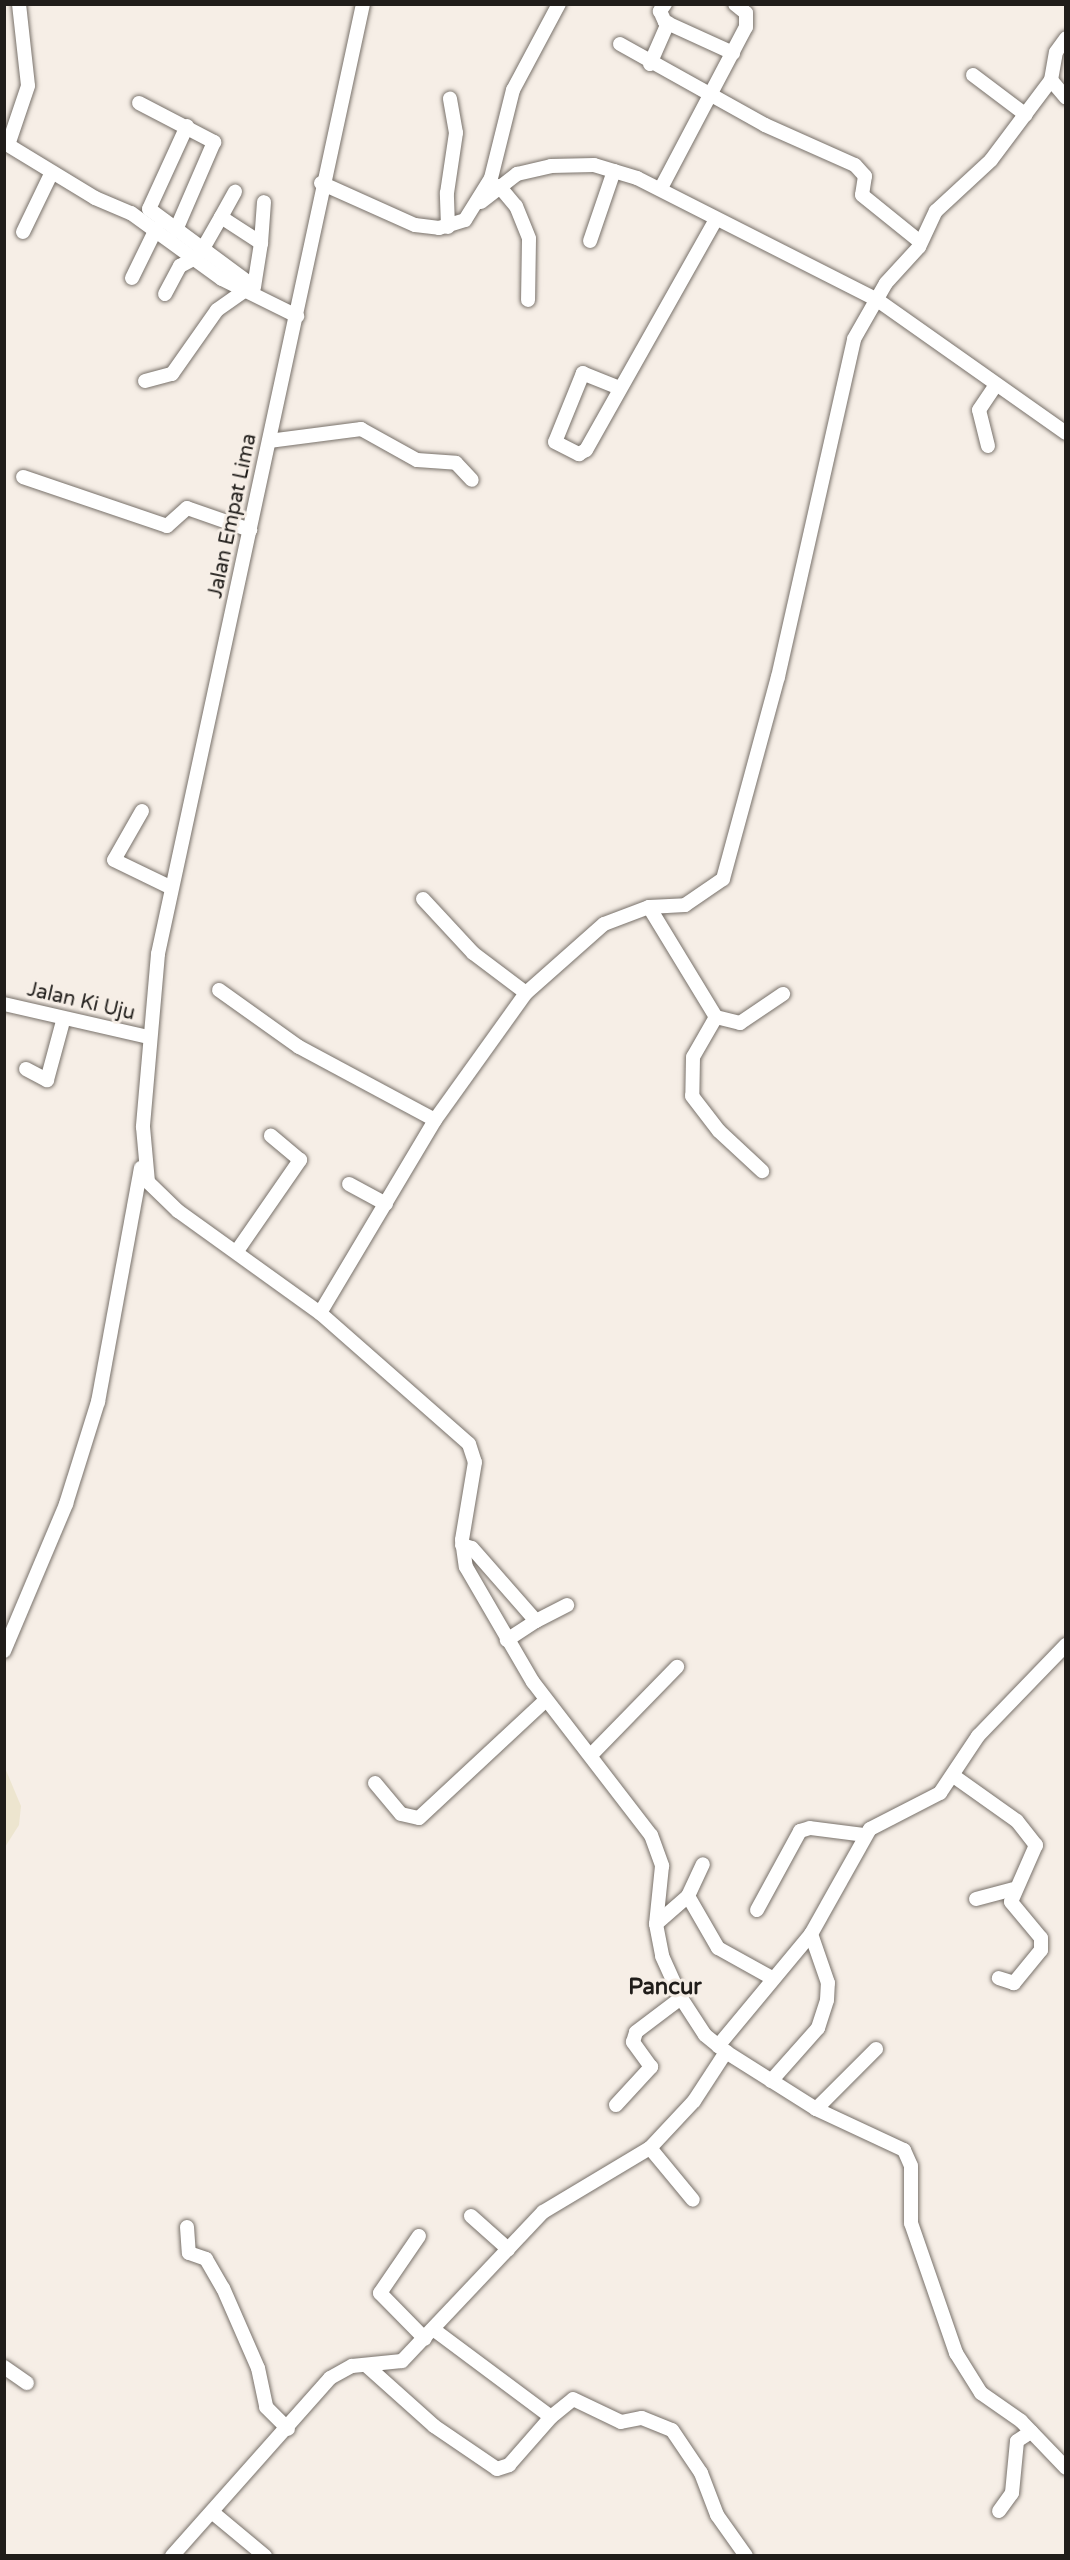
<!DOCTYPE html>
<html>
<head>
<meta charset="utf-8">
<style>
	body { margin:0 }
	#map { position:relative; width:1070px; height:2560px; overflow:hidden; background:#f6eee6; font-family:"Varela Round",sans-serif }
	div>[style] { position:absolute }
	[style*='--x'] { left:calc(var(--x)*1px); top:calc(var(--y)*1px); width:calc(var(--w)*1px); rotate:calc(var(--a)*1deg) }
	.education>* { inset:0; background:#ede5cf }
	.roads { filter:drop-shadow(0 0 2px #78716a) drop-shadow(0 0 2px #78716a) }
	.minor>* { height:14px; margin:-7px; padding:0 7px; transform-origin:7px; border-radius:7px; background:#fff }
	span { translate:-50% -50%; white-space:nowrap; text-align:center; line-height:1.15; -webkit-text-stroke:6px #f6eee6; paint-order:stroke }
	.street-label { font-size:20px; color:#201d1a }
	.quarter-label { font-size:22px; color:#201d1a; font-weight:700 }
	.frame { position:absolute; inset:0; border:6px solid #201d1a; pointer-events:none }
</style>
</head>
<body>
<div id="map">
	<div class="education">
		<div style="clip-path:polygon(5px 1768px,21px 1806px,19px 1825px,5px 1847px)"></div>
	</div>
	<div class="roads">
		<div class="minor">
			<div style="--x:19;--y:4;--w:82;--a:83.7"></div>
			<div style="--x:28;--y:86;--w:62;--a:108.7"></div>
			<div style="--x:8;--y:145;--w:102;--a:31.3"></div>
			<div style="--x:95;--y:198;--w:39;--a:23"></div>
			<div style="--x:131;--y:213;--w:112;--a:36"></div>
			<div style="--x:222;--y:279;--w:84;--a:26.3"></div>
			<div style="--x:363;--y:4;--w:972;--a:102.18"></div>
			<div style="--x:158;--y:954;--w:174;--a:95"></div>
			<div style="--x:143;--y:1127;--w:55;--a:84.8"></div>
			<div style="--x:148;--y:1182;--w:42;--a:44"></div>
			<div style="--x:178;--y:1211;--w:175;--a:35.7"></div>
			<div style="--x:320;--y:1313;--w:198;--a:41.3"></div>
			<div style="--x:469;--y:1444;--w:19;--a:72"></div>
			<div style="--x:475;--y:1462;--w:79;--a:99.5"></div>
			<div style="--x:462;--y:1540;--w:27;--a:82"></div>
			<div style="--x:466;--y:1567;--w:133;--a:59.8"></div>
			<div style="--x:533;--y:1682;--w:193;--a:52.4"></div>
			<div style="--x:651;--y:1835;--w:33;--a:70"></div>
			<div style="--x:662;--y:1866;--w:58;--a:95.9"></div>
			<div style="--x:656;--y:1924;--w:33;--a:79"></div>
			<div style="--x:662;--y:1956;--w:46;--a:65.7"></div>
			<div style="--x:681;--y:1998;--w:44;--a:57"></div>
			<div style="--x:705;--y:2035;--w:27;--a:39"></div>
			<div style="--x:726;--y:2052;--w:107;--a:32.3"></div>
			<div style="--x:816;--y:2109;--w:97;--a:25"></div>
			<div style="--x:904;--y:2150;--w:17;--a:66"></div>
			<div style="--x:911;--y:2166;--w:57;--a:90"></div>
			<div style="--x:911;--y:2223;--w:138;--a:70.9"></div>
			<div style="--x:956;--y:2353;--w:47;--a:58"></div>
			<div style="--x:981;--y:2393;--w:49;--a:35"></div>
			<div style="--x:1021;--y:2421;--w:65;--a:46.2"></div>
			<div style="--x:665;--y:4;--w:9;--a:126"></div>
			<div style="--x:660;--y:11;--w:12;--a:66"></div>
			<div style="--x:665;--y:22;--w:75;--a:24.5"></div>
			<div style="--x:620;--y:44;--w:166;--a:29.2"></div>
			<div style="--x:765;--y:125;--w:98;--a:24"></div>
			<div style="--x:855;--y:165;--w:15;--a:48"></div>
			<div style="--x:865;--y:176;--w:19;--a:99"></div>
			<div style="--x:862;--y:195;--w:73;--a:38.9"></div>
			<div style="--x:650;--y:64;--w:45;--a:-66.3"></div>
			<div style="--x:973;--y:75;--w:66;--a:37"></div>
			<div style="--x:1051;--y:80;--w:23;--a:50"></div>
			<div style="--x:139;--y:103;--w:85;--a:27.5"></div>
			<div style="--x:214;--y:142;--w:96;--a:113.4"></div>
			<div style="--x:187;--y:126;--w:91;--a:114.6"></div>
			<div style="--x:149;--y:209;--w:129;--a:36.5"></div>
			<div style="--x:321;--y:183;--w:103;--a:24.1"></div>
			<div style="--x:415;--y:225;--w:24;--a:7"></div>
			<div style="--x:439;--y:228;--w:27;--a:-17"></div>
			<div style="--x:465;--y:220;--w:49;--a:-58.2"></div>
			<div style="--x:491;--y:178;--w:91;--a:-76"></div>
			<div style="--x:513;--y:90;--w:98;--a:-61.9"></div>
			<div style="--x:499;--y:186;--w:26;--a:50"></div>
			<div style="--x:516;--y:206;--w:35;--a:68"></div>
			<div style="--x:529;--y:239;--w:61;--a:90.9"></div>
			<div style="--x:661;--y:188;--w:182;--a:-62.2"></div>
			<div style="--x:746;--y:27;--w:14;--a:-90"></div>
			<div style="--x:746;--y:13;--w:14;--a:-141"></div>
			<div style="--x:481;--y:202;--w:46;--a:-37.9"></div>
			<div style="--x:517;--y:174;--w:35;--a:-13"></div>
			<div style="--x:551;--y:166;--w:43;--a:-1.3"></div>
			<div style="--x:594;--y:165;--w:45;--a:16.8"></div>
			<div style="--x:637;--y:178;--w:268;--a:26.9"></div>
			<div style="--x:876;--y:299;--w:232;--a:35.2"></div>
			<div style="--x:221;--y:217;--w:29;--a:-61"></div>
			<div style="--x:448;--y:227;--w:34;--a:-92"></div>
			<div style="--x:447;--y:193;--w:61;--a:-81.5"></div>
			<div style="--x:456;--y:133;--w:35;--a:-100"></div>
			<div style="--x:23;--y:232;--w:64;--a:-64.2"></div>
			<div style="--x:590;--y:241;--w:74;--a:-71.1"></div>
			<div style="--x:261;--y:243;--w:41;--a:-85.8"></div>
			<div style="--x:201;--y:252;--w:40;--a:-60.3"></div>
			<div style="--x:221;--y:217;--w:48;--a:33"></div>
			<div style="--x:261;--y:243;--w:45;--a:99"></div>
			<div style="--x:132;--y:278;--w:55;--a:-63.9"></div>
			<div style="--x:165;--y:294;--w:32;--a:-62"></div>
			<div style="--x:180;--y:266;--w:17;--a:-28"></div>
			<div style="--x:145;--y:381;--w:28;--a:-15"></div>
			<div style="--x:172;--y:374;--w:78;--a:-54.9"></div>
			<div style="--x:217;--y:310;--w:33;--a:-35"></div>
			<div style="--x:617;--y:387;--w:37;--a:-158"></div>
			<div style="--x:583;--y:373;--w:74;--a:112.1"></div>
			<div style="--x:555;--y:442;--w:27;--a:27"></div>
			<div style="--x:579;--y:454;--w:8;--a:-30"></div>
			<div style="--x:586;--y:450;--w:263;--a:-60.6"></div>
			<div style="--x:269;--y:441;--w:93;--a:-7.4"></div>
			<div style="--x:361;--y:429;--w:64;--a:29"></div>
			<div style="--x:417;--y:460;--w:39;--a:4"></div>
			<div style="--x:456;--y:463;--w:23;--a:47"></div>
			<div style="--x:988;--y:446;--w:37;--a:-104"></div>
			<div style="--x:979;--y:410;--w:29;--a:-56"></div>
			<div style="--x:23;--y:477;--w:152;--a:18.8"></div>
			<div style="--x:167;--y:526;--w:27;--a:-42"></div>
			<div style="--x:187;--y:508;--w:67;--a:19.2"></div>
			<div style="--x:142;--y:811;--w:56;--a:119.7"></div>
			<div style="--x:114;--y:860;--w:64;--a:25.8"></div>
			<div style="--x:423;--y:899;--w:74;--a:47.2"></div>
			<div style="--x:473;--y:953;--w:66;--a:37"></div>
			<div style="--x:649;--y:907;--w:129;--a:58.7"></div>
			<div style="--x:716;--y:1017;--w:46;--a:119.9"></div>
			<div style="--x:693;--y:1057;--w:39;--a:91"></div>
			<div style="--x:692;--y:1096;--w:44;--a:52.4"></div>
			<div style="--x:719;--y:1131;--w:59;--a:42.9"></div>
			<div style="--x:219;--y:990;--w:98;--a:35.5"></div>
			<div style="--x:299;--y:1047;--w:154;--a:28.2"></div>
			<div style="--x:4;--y:1004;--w:148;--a:12.9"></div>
			<div style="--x:716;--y:1017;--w:25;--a:14"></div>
			<div style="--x:740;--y:1023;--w:52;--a:-34"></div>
			<div style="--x:26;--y:1069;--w:24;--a:28"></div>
			<div style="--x:47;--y:1080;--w:61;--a:-74.8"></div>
			<div style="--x:349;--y:1184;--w:42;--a:28.4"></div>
			<div style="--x:237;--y:1251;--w:111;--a:-55.3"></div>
			<div style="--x:300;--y:1160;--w:38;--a:-140"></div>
			<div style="--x:320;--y:1313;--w:225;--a:-59.2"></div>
			<div style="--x:435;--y:1120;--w:156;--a:-54.4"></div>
			<div style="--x:526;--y:993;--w:104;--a:-41.5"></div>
			<div style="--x:604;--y:924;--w:48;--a:-20.7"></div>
			<div style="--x:649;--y:907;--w:36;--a:-3"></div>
			<div style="--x:685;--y:905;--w:46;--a:-34.4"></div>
			<div style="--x:723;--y:879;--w:209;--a:-74.8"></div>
			<div style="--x:778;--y:677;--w:346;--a:-77.3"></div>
			<div style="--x:854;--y:339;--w:64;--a:-60.3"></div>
			<div style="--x:886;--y:283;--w:49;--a:-47.5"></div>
			<div style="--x:919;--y:247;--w:40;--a:-65"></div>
			<div style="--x:936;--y:211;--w:75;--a:-42.8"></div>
			<div style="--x:991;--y:160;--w:100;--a:-53.1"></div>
			<div style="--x:1051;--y:80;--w:28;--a:-80"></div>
			<div style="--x:1056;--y:52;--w:17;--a:-54"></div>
			<div style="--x:462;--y:1545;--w:10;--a:17"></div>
			<div style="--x:472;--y:1548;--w:97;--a:48.8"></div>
			<div style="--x:536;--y:1621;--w:35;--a:147"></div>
			<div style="--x:536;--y:1621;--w:35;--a:-27"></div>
			<div style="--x:4;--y:1651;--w:160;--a:-67.1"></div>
			<div style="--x:66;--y:1504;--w:107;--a:-72.6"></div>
			<div style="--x:98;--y:1402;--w:238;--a:-79.6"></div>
			<div style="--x:592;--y:1754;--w:122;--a:-45.7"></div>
			<div style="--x:955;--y:1777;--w:76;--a:35.4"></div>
			<div style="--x:1017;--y:1821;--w:31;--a:52"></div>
			<div style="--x:1036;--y:1845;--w:62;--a:113.7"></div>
			<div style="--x:1011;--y:1902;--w:47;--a:50.2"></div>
			<div style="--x:1041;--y:1938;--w:12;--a:90"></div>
			<div style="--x:1041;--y:1950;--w:43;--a:129.3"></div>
			<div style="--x:1014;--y:1983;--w:16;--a:-162"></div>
			<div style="--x:375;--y:1783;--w:40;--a:50"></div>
			<div style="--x:401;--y:1814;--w:18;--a:13"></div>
			<div style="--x:419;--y:1818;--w:173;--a:-42.9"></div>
			<div style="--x:688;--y:1896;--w:60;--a:60"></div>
			<div style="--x:718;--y:1948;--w:60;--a:29.1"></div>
			<div style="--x:976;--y:1899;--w:38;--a:-15"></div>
			<div style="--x:757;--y:1910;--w:90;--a:-61.4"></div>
			<div style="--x:800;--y:1831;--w:10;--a:-17"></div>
			<div style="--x:810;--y:1828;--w:55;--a:7.3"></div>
			<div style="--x:656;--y:1924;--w:43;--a:-41.2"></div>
			<div style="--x:688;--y:1896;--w:35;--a:-65"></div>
			<div style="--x:718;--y:2046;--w:146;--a:-50.3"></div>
			<div style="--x:811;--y:1934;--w:120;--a:-60.7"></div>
			<div style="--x:870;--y:1829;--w:79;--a:-27.2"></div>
			<div style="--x:940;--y:1793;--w:69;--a:-56.3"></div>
			<div style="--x:978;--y:1736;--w:127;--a:-46"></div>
			<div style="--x:771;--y:2081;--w:71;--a:-48.4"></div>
			<div style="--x:818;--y:2028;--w:29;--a:-72"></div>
			<div style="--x:827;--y:2000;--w:17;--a:-87"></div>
			<div style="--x:828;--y:1983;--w:52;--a:-109.1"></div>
			<div style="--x:616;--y:2105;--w:52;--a:-47.4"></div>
			<div style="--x:651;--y:2067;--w:31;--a:-126"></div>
			<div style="--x:633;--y:2042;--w:10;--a:-73"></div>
			<div style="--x:636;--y:2032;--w:56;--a:-37.1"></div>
			<div style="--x:816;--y:2109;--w:85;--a:-45"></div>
			<div style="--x:650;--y:2148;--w:67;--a:50.4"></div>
			<div style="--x:471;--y:2216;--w:50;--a:41.7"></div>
			<div style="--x:187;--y:2227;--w:26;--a:86"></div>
			<div style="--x:189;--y:2253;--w:18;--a:19"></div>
			<div style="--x:206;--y:2259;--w:34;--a:60"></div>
			<div style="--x:223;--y:2288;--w:87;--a:66.4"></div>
			<div style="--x:258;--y:2368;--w:40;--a:78"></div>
			<div style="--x:266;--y:2407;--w:31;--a:45"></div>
			<div style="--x:419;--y:2236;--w:69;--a:124.4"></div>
			<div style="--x:380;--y:2293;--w:64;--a:45.6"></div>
			<div style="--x:433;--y:2329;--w:147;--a:36.7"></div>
			<div style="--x:551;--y:2417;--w:28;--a:-39"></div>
			<div style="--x:573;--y:2399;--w:53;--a:25.6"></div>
			<div style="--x:621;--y:2422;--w:21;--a:-11"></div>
			<div style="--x:642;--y:2418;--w:32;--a:22"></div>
			<div style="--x:672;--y:2430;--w:52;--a:56"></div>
			<div style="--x:701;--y:2473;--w:45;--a:69.1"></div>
			<div style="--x:717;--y:2515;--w:50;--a:54.7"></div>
			<div style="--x:367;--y:2366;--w:90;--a:41.8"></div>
			<div style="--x:434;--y:2426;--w:76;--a:34.3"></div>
			<div style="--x:497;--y:2469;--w:13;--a:-18"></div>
			<div style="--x:509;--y:2465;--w:64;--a:-48.8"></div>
			<div style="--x:4;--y:2367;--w:28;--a:35"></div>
			<div style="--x:999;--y:2511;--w:22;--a:-54"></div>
			<div style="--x:1012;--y:2493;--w:52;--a:-84.5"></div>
			<div style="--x:1017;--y:2441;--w:17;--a:-33"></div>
			<div style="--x:212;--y:2512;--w:69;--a:39.7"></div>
			<div style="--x:172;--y:2556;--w:238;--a:-48.4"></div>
			<div style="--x:330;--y:2378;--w:25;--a:-29"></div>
			<div style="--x:352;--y:2366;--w:50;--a:-5.7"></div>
			<div style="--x:402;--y:2361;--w:205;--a:-46.6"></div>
			<div style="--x:543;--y:2212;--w:125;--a:-30.9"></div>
			<div style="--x:650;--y:2148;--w:64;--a:-46.9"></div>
			<div style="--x:694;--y:2101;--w:59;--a:-56.9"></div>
		</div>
	</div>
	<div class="street-label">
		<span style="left:233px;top:516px;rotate:-78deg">Jalan Empat Lima</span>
		<span style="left:81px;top:1002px;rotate:13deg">Jalan Ki Uju</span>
	</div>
	<div class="quarter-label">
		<span style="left:665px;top:1988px">Pancur</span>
	</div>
	<div class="frame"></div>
</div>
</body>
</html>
